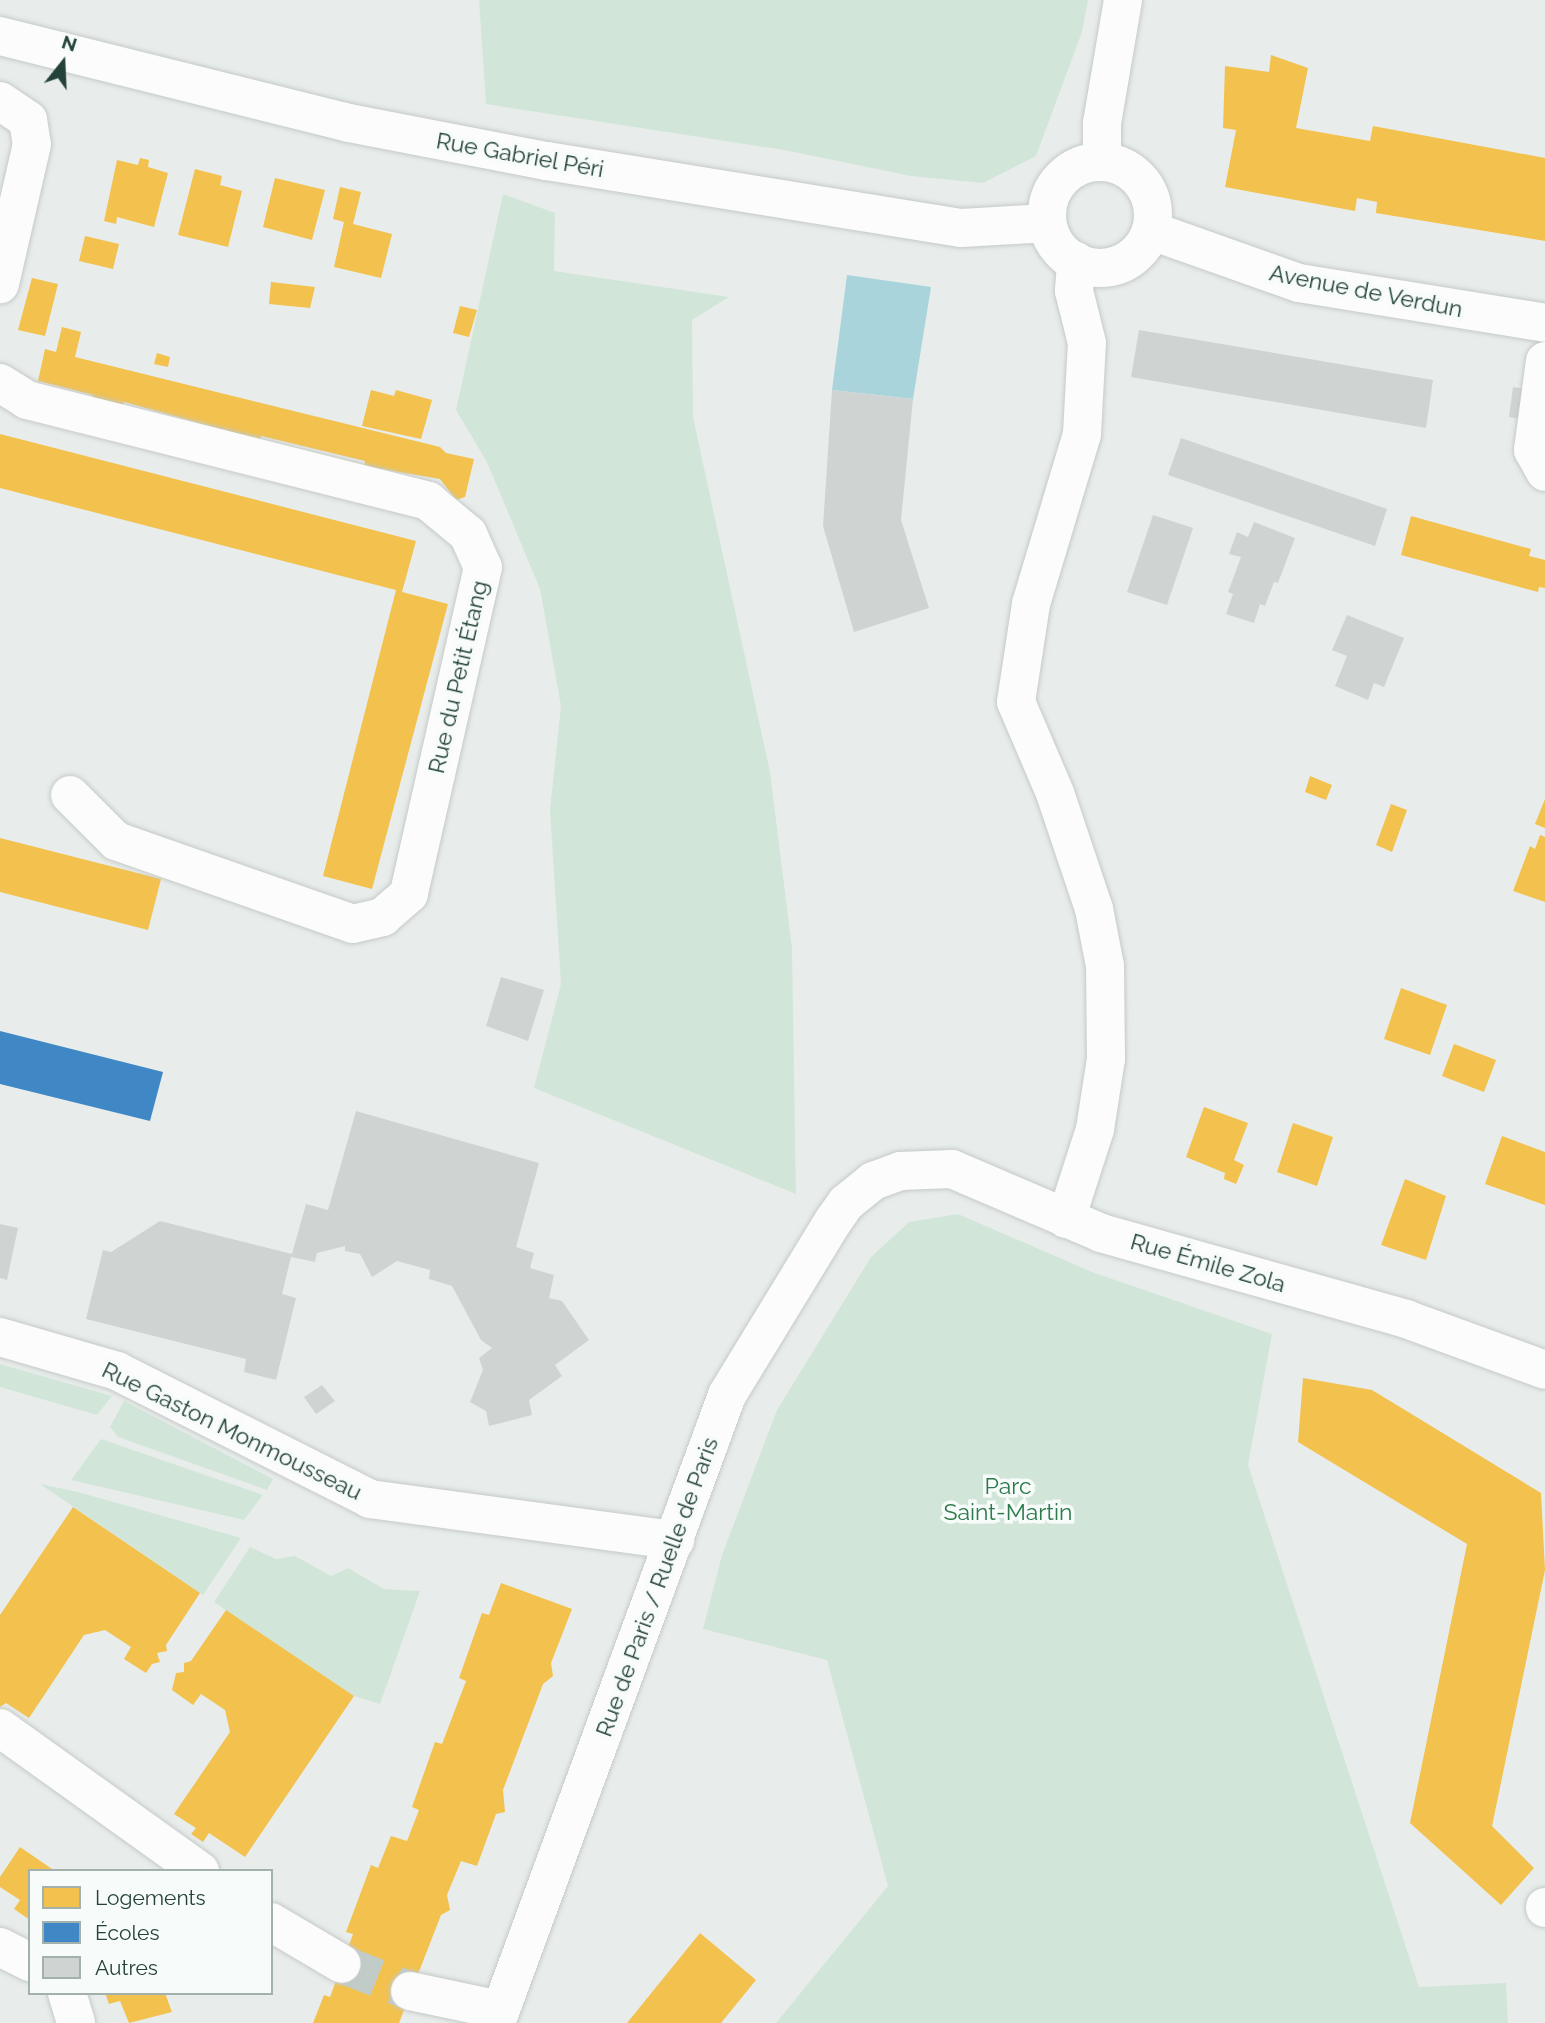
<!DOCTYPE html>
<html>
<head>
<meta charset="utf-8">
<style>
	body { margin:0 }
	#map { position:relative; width:1545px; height:2023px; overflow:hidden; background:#e8edeb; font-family:Raleway,sans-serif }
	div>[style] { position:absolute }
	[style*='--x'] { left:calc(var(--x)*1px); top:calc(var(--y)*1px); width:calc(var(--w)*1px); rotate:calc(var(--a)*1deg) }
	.green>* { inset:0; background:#d1e6d8 }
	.water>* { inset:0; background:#a9d4db }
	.homes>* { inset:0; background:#f2c14e }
	.schools>* { inset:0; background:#3f88c5 }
	.building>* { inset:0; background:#cfd4d2 }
	.street-tunnel>* { height:38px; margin-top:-19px; transform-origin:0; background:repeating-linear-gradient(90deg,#c1cbc8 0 38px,transparent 0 57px) }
	.roads { filter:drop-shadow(0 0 2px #c5cac8) drop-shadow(0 0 2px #c5cac8) }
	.street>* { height:38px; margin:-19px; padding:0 19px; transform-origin:19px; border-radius:19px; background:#fcfcfc }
	.secondary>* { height:38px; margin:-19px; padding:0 19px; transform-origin:19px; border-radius:19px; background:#fcfcfc }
	.secondary>.ring { margin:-19px; padding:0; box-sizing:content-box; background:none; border:38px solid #fcfcfc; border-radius:50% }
	span { translate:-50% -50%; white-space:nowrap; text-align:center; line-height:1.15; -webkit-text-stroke:7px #f7fbf9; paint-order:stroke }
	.street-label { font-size:23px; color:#24423a }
	.park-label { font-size:23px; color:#2d7a4b }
	.legend { position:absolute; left:28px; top:1869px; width:245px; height:126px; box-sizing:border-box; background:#f7fbf9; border:2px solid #a3b1ad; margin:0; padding:9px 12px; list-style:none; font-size:21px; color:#24423a }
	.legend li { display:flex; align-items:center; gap:14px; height:35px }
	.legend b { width:35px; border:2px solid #a3b1ad }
	.north { position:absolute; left:28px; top:28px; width:70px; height:70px; -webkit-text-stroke:5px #f7fbf9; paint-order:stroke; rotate:18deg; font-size:19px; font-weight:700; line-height:28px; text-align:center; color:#24423a }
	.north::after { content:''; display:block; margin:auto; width:24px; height:32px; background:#24423a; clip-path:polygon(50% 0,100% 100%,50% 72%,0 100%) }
</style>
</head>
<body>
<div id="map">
	<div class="green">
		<div style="clip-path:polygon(479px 0,1088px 0,1082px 32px,1036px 156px,983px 183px,911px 176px,784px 150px,486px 104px)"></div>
		<div style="clip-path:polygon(503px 194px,555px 213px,554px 271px,729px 297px,692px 320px,693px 417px,770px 772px,792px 948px,796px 1194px,534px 1088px,561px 984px,550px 810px,561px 706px,540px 589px,487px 462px,456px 410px)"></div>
		<div style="clip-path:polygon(958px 1214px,1092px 1272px,1272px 1334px,1248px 1465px,1419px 1987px,1506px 1983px,1508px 2023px,776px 2023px,888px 1886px,827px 1660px,703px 1629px,722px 1555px,777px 1410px,871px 1257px,909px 1222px)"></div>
		<div style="clip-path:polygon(0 1364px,112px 1396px,97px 1415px,0 1387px)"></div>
		<div style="clip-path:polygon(124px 1401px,273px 1479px,267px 1490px,118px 1437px,110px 1427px)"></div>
		<div style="clip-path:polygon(101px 1439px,263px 1495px,244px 1520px,71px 1480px)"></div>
		<div style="clip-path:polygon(40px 1484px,78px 1492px,241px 1538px,203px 1595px)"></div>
		<div style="clip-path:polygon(250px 1547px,276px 1559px,295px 1556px,331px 1576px,348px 1568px,384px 1589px,420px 1591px,380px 1704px,354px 1696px,214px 1602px)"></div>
	</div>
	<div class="water">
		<div style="clip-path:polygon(847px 275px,931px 287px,913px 399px,832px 390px)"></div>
	</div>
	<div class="homes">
		<div style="clip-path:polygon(1271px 55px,1308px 68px,1296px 128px,1370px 141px,1373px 126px,1545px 158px,1545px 241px,1376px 213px,1377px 202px,1357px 198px,1355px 211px,1225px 187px,1236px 130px,1223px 128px,1225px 66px,1269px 72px)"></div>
		<div style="clip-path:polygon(140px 158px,149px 160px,148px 167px,168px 173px,154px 227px,117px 217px,116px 224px,104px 221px,117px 160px,138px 165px)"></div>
		<div style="clip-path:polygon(195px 169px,222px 176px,220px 185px,242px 191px,228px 247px,178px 235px)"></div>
		<div style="clip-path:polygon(275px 178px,325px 190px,312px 240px,263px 227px)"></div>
		<div style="clip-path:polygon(340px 187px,361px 192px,353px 224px,392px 234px,381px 278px,334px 267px,344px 222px,333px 219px)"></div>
		<div style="clip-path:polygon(85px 236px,119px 244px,113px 269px,79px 261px)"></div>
		<div style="clip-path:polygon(32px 278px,58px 284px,45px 336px,18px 330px)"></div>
		<div style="clip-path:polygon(271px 282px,315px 287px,310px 308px,269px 304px)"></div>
		<div style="clip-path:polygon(460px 306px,477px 310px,469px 337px,453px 333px)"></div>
		<div style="clip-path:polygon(62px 327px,81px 332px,75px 357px,440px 447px,446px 453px,474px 459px,465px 497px,456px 500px,440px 479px,364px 466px,365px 461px,261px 436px,260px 440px,124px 402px,122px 407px,92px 400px,93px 395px,38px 381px,45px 349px,56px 352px)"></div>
		<div style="clip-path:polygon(157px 353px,170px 357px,168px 367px,154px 364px)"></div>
		<div style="clip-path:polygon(371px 390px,394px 396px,396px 390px,432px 400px,421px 439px,362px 426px)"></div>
		<div style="clip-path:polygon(0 434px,416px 541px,402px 592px,448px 604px,372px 889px,323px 876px,396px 590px,0 488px)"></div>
		<div style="clip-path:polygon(1411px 516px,1531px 549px,1529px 556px,1545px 560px,1545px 588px,1539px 587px,1538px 592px,1401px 555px)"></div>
		<div style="clip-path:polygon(1310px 776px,1332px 785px,1326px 800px,1305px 792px)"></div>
		<div style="clip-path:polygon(1545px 799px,1545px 828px,1535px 824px)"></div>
		<div style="clip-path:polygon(1391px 804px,1407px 810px,1392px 852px,1376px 845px)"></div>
		<div style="clip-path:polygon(1540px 835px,1545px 837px,1545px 902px,1513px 891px,1530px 846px,1535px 849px)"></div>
		<div style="clip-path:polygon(0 838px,161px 879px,148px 930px,0 892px)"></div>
		<div style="clip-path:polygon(1401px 988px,1447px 1005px,1430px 1055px,1384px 1039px)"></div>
		<div style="clip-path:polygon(1454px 1044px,1496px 1060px,1484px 1092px,1442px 1076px)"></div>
		<div style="clip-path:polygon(1204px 1107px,1248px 1123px,1234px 1160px,1244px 1165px,1236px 1184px,1224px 1179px,1225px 1173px,1186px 1157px)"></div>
		<div style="clip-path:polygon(1293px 1123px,1333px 1137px,1317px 1186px,1277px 1172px)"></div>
		<div style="clip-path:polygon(1502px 1136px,1545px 1152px,1545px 1205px,1485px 1184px)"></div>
		<div style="clip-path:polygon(1405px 1179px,1446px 1196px,1426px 1260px,1381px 1245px)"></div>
		<div style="clip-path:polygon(1303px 1378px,1372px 1390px,1541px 1493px,1545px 1570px,1492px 1826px,1534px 1868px,1501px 1905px,1410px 1823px,1467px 1544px,1298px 1442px)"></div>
		<div style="clip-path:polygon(73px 1507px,200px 1593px,166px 1645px,167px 1651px,157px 1653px,160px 1662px,152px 1664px,146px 1673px,124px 1659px,131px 1647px,105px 1630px,84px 1635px,29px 1718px,6px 1703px,0 1707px,0 1615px)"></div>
		<div style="clip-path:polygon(501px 1583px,572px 1609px,551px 1663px,553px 1676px,543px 1684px,503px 1790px,505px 1812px,496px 1814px,477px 1866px,461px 1861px,447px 1895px,450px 1910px,441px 1915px,399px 2023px,313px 2023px,324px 1995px,330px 1997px,353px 1934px,346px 1932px,371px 1865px,378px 1868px,391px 1836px,407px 1841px,419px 1810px,412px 1807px,435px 1742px,442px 1744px,466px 1681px,459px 1678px,482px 1613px,489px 1615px)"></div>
		<div style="clip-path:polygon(226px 1610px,354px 1696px,245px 1857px,209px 1833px,203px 1842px,191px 1834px,196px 1828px,174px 1814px,230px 1732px,225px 1710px,201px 1694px,193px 1705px,172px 1690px,176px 1673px,184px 1672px,184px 1663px,191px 1661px)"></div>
		<div style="clip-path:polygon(20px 1847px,55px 1871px,30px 1871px,30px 1920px,14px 1909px,20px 1900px,0 1887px,0 1877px)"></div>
		<div style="clip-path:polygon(700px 1933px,756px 1980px,721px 2023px,627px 2023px)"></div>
		<div style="clip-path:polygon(105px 1993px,165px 1993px,172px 2012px,129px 2023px,120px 2001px,109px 2004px)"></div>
	</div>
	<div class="schools">
		<div style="clip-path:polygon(0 1031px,163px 1072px,150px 1121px,0 1084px)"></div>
	</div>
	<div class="building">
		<div style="clip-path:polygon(1139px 330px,1433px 380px,1426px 428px,1131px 377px)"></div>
		<div style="clip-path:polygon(1513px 387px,1531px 390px,1526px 420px,1509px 417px)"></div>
		<div style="clip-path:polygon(832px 390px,913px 399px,901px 520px,929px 608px,854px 632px,823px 526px)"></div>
		<div style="clip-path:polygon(1181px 438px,1387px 509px,1375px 546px,1168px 475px)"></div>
		<div style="clip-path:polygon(1153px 515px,1193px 528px,1167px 605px,1127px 592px)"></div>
		<div style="clip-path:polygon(1254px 522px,1295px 538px,1278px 583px,1274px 582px,1265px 606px,1260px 604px,1254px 623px,1226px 614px,1233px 594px,1228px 592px,1241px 557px,1229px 554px,1237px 532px,1248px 537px)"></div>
		<div style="clip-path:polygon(1347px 615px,1404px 638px,1384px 687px,1374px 683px,1368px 700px,1335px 686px,1347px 656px,1332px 650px)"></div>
		<div style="clip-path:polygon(501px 977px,544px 990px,528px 1041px,486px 1026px)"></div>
		<div style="clip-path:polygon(356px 1111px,539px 1163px,516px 1247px,534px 1253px,530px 1268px,554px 1275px,549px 1298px,562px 1301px,589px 1340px,555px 1365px,562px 1376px,529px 1400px,532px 1415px,489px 1426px,486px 1411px,470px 1402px,483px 1370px,479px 1358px,492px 1348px,481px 1340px,452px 1286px,429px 1279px,430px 1270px,397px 1261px,372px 1277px,360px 1254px,345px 1251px,345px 1246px,317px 1253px,315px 1262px,291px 1257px,282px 1294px,296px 1298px,276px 1380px,244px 1372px,246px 1359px,86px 1319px,103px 1250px,111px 1252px,160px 1221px,292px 1254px,306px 1204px,328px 1210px)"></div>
		<div style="clip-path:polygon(0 1224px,18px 1228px,7px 1280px,0 1278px)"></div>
		<div style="clip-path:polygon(322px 1385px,335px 1401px,316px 1414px,304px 1397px)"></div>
	</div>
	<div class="street-tunnel">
		<div style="--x:342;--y:1964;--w:73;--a:21.7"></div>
	</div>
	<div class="roads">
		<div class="street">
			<div style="--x:0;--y:101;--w:34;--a:34"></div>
			<div style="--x:28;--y:120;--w:24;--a:81"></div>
			<div style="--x:32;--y:144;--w:144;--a:102.9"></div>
			<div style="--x:1102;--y:162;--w:39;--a:-90"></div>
			<div style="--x:1102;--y:123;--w:125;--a:-80.3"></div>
			<div style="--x:1545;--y:361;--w:90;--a:97.7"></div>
			<div style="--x:1533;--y:450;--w:25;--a:61"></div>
			<div style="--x:0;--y:383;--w:32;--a:32"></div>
			<div style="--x:27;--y:400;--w:414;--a:14.1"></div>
			<div style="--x:428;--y:501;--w:52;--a:39.5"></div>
			<div style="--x:468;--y:534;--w:36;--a:66"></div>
			<div style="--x:483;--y:567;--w:335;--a:102.8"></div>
			<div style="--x:409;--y:894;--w:35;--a:139"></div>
			<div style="--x:383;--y:917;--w:31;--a:167"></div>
			<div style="--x:353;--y:924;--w:251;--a:-160.7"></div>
			<div style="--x:116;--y:841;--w:65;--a:-135"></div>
			<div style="--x:1066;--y:1219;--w:95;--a:-72.1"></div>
			<div style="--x:1095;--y:1129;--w:71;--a:-81.1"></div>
			<div style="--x:1106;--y:1059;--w:93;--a:-90.6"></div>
			<div style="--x:1105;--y:966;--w:58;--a:-100.9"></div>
			<div style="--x:1094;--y:909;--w:122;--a:-108.6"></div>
			<div style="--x:1055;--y:793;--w:99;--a:-113.2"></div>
			<div style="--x:1016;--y:702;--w:99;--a:-81.3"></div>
			<div style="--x:1031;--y:604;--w:177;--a:-73.3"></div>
			<div style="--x:1082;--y:434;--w:91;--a:-86.9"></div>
			<div style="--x:1087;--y:343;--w:54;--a:-104"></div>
			<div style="--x:1074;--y:291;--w:30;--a:-86"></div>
			<div style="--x:0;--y:1337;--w:122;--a:16.2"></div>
			<div style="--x:117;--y:1371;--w:284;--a:26.8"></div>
			<div style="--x:370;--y:1499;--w:308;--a:7.7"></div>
			<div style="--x:0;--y:1728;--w:246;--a:35.6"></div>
			<div style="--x:1545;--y:1907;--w:1;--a:90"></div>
			<div style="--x:271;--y:1922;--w:82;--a:30.6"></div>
			<div style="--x:0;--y:1947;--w:34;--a:27"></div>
			<div style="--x:410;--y:1991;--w:92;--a:11.9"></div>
			<div style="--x:67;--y:1993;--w:31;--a:73"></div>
			<div style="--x:496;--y:2023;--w:669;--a:-69.8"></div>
			<div style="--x:727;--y:1395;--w:205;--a:-58.6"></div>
			<div style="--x:834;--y:1220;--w:21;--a:-55"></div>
			<div style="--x:846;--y:1203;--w:35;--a:-39"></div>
			<div style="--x:873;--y:1181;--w:29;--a:-20"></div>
			<div style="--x:900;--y:1171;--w:52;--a:-2.2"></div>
			<div style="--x:952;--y:1169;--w:162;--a:23.2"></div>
			<div style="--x:1101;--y:1233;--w:317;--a:15.7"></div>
			<div style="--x:1406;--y:1319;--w:148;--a:20.1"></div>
		</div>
		<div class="secondary">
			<div style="--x:0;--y:36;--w:360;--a:14"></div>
			<div style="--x:349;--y:123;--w:202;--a:10.9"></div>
			<div style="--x:547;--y:161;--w:419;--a:9.2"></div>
			<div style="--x:961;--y:228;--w:86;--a:-3.3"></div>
			<div class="ring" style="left:1047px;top:162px;width:68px;height:68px"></div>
			<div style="--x:1152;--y:231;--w:156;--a:19.5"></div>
			<div style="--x:1299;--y:283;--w:249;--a:9.2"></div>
		</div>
	</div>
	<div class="street-label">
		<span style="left:520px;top:155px;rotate:10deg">Rue Gabriel Péri</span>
		<span style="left:1366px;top:291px;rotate:11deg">Avenue de Verdun</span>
		<span style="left:458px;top:677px;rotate:-77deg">Rue du Petit Étang</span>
		<span style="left:1208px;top:1263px;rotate:16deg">Rue Émile Zola</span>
		<span style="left:232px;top:1431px;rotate:26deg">Rue Gaston Monmousseau</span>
		<span style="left:657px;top:1587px;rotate:-70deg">Rue de Paris / Ruelle de Paris</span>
	</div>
	<div class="park-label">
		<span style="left:1008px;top:1499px">Parc<br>Saint-Martin</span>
	</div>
	<ul class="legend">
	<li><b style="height:19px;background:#f2c14e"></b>Logements</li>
	<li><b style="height:19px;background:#3f88c5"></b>Écoles</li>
	<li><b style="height:19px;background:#cfd4d2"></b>Autres</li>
	</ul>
	<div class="north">N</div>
</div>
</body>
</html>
